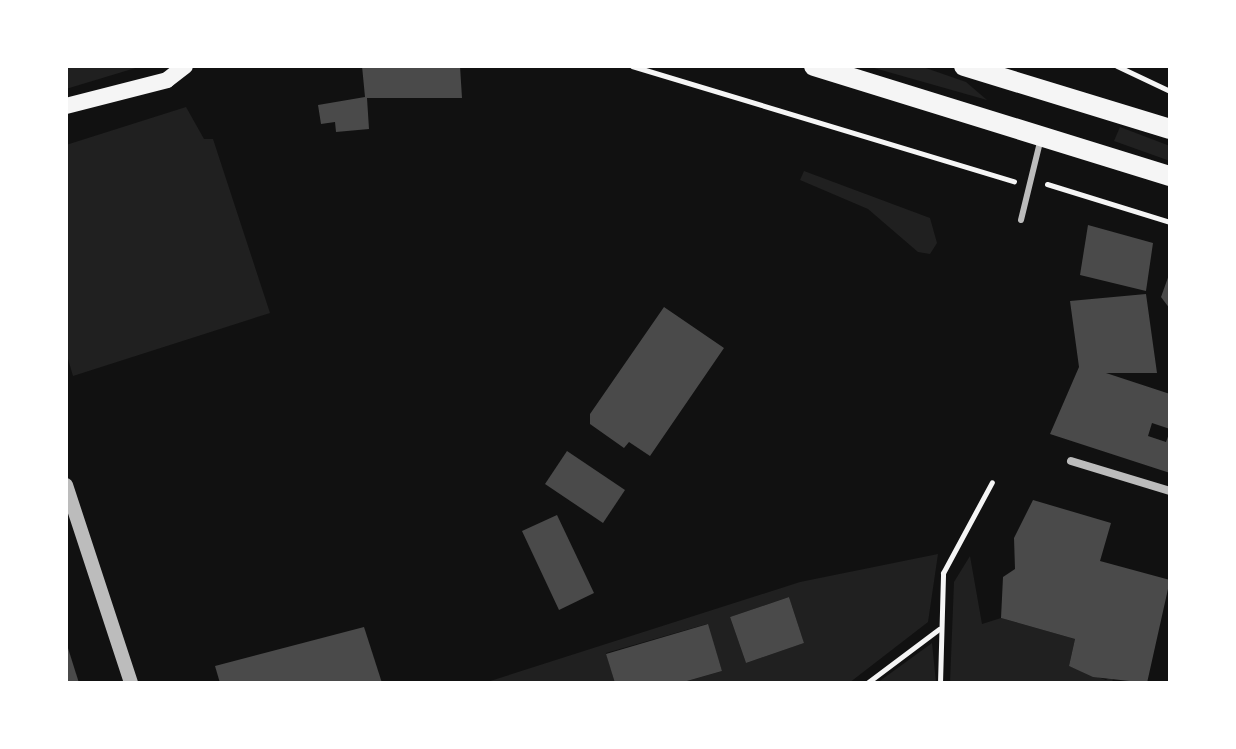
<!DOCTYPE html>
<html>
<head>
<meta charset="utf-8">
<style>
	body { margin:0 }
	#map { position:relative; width:1236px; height:749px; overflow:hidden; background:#111; font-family:"Work Sans",sans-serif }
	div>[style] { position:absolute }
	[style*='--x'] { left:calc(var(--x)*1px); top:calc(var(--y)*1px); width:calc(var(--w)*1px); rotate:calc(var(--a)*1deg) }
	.green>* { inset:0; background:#202020 }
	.building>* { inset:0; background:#4a4a4a }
	.path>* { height:5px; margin:-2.5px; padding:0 2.5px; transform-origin:2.5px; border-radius:2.5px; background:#f5f5f5 }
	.service>* { height:6px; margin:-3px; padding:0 3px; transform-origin:3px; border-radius:3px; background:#bcbcbc }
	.minor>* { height:8px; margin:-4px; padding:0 4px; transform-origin:4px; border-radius:4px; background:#bcbcbc }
	.tertiary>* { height:14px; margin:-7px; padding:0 7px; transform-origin:7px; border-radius:7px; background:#bcbcbc }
	.secondary>* { height:16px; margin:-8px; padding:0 8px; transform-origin:8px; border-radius:8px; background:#f5f5f5 }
	.primary>* { height:20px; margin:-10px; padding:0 10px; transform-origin:10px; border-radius:10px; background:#f5f5f5 }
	span { translate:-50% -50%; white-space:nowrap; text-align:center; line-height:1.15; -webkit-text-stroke:8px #fff; paint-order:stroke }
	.frame { position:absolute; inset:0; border:68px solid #fff; pointer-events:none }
</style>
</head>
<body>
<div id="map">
	<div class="green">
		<div style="clip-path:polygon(66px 66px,142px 66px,66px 89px)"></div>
		<div style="clip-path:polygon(867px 66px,920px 66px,966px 82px,987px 100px)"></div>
		<div style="clip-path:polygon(186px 107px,204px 139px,213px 139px,270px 313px,73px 376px,66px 352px,66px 145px)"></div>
		<div style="clip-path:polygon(1120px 127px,1170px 146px,1170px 161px,1114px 141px)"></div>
		<div style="clip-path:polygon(804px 171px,930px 218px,937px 243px,930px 254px,918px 252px,868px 209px,800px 180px)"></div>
		<div style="clip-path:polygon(evenodd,938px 554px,928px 622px,849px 683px,680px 683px,722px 671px,707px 624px,606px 653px,615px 683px,484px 683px,800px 582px,938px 554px,789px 597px,804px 643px,746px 663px,730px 617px,789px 597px)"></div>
		<div style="clip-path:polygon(970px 556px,982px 624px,1001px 618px,1075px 639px,1069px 666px,1106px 680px,1114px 674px,1112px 683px,950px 683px,954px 582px)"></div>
		<div style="clip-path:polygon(932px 643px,936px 683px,877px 683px)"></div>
	</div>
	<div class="building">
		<div style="clip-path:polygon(362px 66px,460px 66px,462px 98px,367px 98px,369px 129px,336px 132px,335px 122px,321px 124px,318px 105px,365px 97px)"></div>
		<div style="clip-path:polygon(1088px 225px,1153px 243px,1146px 291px,1080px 275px)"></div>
		<div style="clip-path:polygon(1170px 272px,1170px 309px,1161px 297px)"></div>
		<div style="clip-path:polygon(1146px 294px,1157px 373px,1106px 373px,1170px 394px,1170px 429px,1152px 423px,1148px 436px,1166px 442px,1170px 431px,1170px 473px,1050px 434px,1079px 367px,1070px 301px)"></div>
		<div style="clip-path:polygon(664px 307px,724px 348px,650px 456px,629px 442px,624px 448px,590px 424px,590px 414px)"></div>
		<div style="clip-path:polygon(567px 451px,625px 490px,603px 523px,545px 484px)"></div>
		<div style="clip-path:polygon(1033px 500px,1111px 523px,1100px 561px,1170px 580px,1147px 683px,1093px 677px,1069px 666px,1075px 639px,1001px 618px,1003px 577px,1015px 569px,1014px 538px)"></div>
		<div style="clip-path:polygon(557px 515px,594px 593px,559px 610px,522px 531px)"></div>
		<div style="clip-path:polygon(789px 597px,804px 643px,746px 663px,730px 617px)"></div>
		<div style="clip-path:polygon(708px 624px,722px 671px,680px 683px,615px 683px,606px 654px)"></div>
		<div style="clip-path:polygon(364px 627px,382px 683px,220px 683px,215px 666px)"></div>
		<div style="clip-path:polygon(66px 645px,67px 645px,79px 683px,66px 683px)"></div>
	</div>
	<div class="path">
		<div style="--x:632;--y:66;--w:399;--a:16.8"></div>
		<div style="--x:1117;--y:66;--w:59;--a:25.3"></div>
		<div style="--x:1047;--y:184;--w:129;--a:17.2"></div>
		<div style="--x:867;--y:683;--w:90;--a:-36.9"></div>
		<div style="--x:940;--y:683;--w:110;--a:-88.4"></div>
		<div style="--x:943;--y:573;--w:103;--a:-61.7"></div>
	</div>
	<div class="service">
		<div style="--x:1021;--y:220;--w:84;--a:-76.3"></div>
	</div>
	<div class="minor">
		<div style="--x:1071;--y:461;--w:103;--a:16.9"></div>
	</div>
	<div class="tertiary">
		<div style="--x:66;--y:485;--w:208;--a:71.8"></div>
	</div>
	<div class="secondary">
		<div style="--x:66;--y:106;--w:104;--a:-14.4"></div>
		<div style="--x:167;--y:80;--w:23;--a:-38"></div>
	</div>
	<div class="primary">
		<div style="--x:814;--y:66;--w:373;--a:17.2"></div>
		<div style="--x:964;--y:66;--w:215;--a:17"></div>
	</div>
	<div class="frame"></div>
</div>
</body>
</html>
